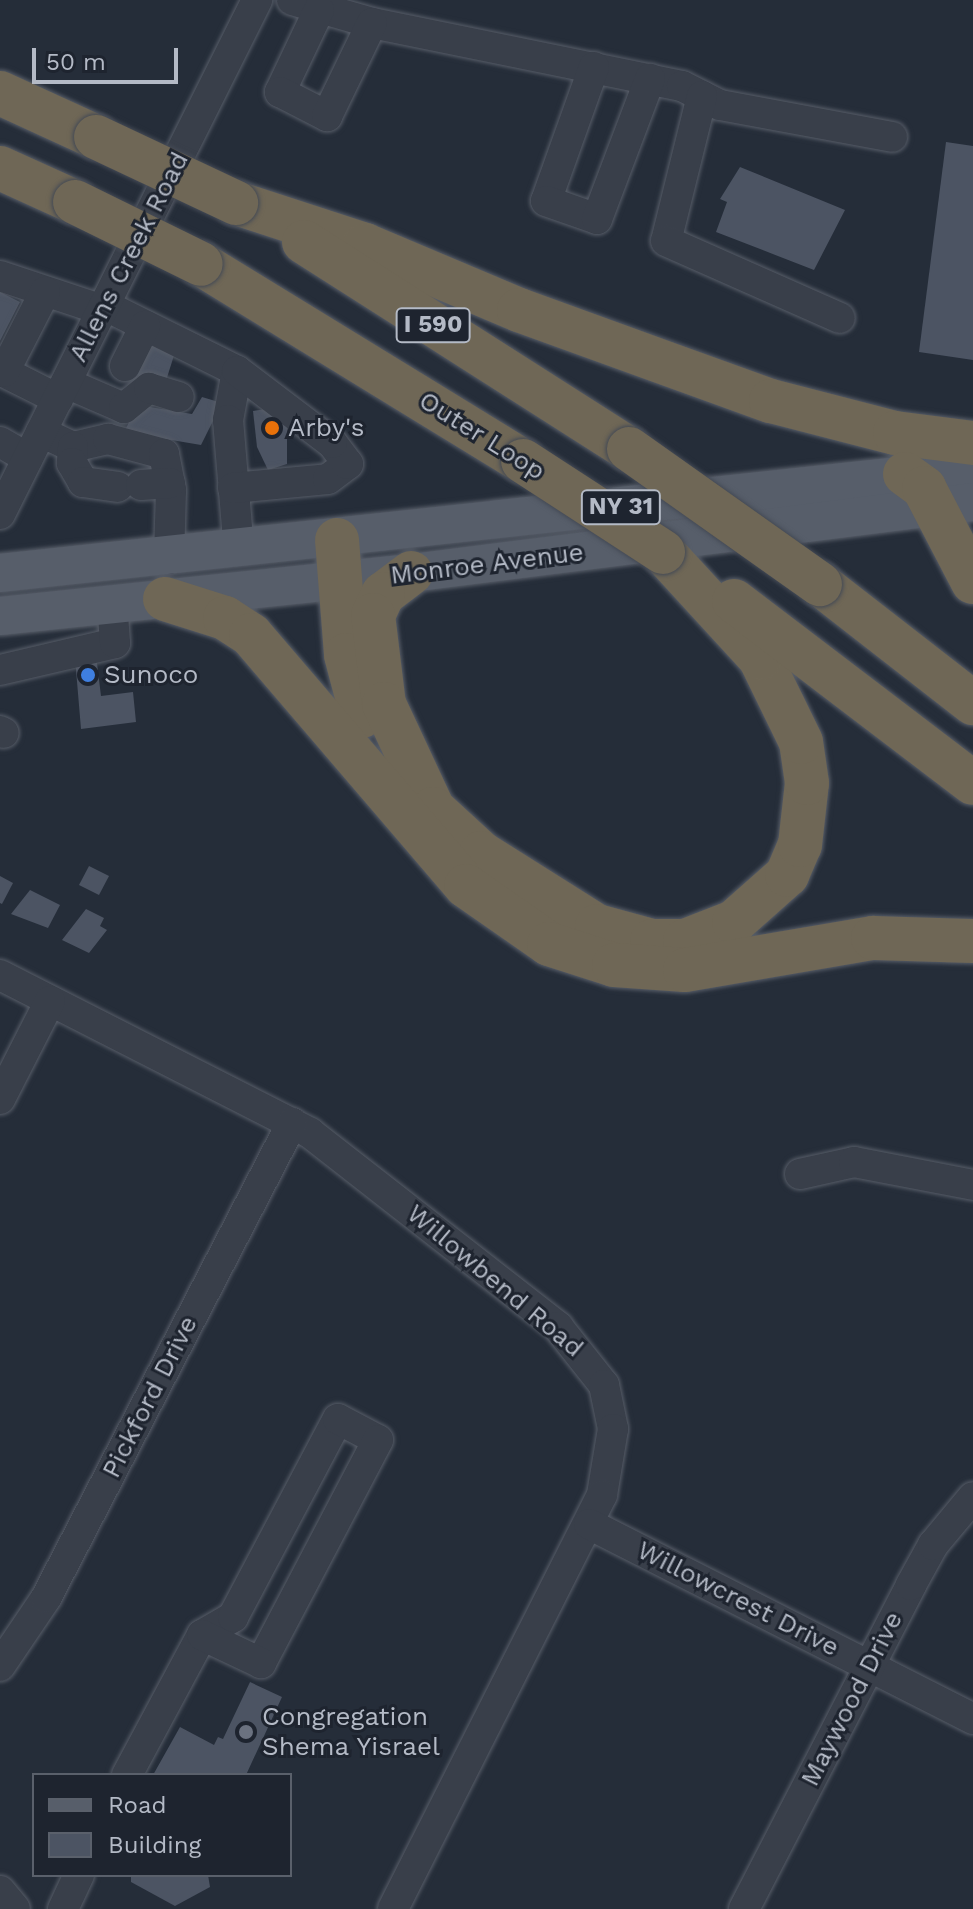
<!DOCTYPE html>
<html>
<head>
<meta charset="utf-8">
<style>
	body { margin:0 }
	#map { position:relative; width:973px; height:1909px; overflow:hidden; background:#252d39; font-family:"Work Sans",sans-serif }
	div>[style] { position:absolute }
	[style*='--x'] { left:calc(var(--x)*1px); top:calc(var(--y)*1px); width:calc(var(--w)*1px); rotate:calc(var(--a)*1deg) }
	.building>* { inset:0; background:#4c5463 }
	.roads { filter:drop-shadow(0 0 2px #575d68) drop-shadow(0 0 2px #575d68) }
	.minor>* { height:30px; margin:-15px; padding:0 15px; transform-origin:15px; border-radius:15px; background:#393f4a }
	.major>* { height:38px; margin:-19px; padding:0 19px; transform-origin:19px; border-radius:19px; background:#575e6a }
	.highway>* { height:44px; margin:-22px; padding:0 22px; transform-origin:22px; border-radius:22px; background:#6f6756 }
	.bridges { filter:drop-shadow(0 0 2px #444a55) drop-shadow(0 0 2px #444a55) }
	.highway-bridge>* { height:44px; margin:-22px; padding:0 22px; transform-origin:22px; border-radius:22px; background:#6f6756 }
	.dots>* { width:22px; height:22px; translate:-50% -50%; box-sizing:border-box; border:4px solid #1e242f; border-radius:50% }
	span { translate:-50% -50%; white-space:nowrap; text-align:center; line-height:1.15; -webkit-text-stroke:6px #1e242f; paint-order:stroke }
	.shield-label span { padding:2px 6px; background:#1e242f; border:2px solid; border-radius:6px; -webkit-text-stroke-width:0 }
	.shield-label { font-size:24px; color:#b4bac6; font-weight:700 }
	.street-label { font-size:26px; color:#b4bac6 }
	.poi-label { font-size:26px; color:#b4bac6 }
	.left { translate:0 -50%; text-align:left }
	.legend { position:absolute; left:32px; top:1773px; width:260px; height:104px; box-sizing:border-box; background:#1e242f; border:2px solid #5a606b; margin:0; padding:10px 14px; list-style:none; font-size:24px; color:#b4bac6 }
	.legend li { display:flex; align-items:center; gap:16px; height:40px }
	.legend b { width:40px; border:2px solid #5a606b }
	.scale { position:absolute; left:32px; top:48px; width:146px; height:36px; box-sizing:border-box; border:4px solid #b4bac6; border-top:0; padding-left:10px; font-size:24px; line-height:28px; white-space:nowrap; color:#b4bac6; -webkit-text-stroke:6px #1e242f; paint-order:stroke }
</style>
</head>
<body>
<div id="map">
	<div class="building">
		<div style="clip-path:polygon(946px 142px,973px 146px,973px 360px,919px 352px)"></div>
		<div style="clip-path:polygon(740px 167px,845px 210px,814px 270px,716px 232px,727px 202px,720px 199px)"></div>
		<div style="clip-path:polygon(0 292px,20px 302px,0 341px)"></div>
		<div style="clip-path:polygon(142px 338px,176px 349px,165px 384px,131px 373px)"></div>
		<div style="clip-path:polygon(202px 397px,222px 403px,201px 445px,124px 432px,138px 405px,192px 414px)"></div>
		<div style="clip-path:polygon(280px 407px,287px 412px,287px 464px,268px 470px,257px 447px,253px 411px)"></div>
		<div style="clip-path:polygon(96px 655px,101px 696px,133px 692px,136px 722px,81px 729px,75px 658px)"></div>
		<div style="clip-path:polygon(89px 866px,109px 876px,99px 895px,79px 885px)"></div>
		<div style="clip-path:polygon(0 876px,13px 883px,2px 904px,0 903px)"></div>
		<div style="clip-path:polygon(30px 890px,60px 905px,48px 928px,11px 914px)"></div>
		<div style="clip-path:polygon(86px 909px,104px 918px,100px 926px,107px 930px,89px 953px,62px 940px)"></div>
		<div style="clip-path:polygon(250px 1682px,282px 1697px,246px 1775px,153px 1775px,180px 1727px,214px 1745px,218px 1737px,223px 1739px)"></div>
		<div style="clip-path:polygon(131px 1875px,208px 1875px,210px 1887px,175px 1906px,131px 1882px)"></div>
	</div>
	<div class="roads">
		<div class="minor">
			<div style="--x:292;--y:0;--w:83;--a:16"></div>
			<div style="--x:372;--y:23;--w:316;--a:11.5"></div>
			<div style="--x:682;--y:86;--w:42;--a:26.6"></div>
			<div style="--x:720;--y:105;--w:175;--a:10.5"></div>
			<div style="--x:319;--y:10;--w:91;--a:115.4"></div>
			<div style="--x:280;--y:92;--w:53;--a:27.1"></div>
			<div style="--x:327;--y:116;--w:103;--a:-64.2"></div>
			<div style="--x:594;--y:67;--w:142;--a:109.7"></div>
			<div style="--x:546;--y:201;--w:54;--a:19.4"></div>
			<div style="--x:597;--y:219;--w:150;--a:-69.3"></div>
			<div style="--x:702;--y:96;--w:149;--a:103.9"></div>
			<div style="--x:666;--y:241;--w:190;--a:23.9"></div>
			<div style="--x:0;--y:276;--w:108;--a:18.4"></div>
			<div style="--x:104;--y:305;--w:148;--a:26.4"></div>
			<div style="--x:237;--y:371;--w:50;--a:100.4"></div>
			<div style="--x:228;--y:420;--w:131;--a:85.2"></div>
			<div style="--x:125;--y:366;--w:45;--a:-63.4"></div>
			<div style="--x:0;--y:370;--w:65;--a:26.6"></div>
			<div style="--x:4;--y:372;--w:90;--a:-62.9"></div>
			<div style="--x:66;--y:383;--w:63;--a:23.3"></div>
			<div style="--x:124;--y:408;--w:32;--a:-39"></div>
			<div style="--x:149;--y:388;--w:31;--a:17"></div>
			<div style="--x:41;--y:432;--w:35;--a:25"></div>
			<div style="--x:73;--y:447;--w:36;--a:-13"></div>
			<div style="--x:108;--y:439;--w:58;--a:15"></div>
			<div style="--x:164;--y:454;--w:37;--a:79"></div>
			<div style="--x:171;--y:490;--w:69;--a:91.7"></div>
			<div style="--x:0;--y:442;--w:32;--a:30"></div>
			<div style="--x:73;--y:447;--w:16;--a:94"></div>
			<div style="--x:72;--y:463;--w:22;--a:60"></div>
			<div style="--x:83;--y:482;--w:35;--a:8"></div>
			<div style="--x:141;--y:485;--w:29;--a:-4"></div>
			<div style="--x:233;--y:488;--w:95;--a:-5.4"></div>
			<div style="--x:328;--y:479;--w:25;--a:-37"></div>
			<div style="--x:348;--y:464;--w:26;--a:-127"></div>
			<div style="--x:332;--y:443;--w:119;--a:-142.8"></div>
			<div style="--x:0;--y:514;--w:575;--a:-63.43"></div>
			<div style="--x:0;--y:670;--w:118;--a:-13.2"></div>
			<div style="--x:115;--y:643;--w:39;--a:-94"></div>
			<div style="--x:0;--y:731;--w:4;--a:27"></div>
			<div style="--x:0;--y:975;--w:348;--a:27"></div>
			<div style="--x:310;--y:1133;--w:315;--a:38"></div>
			<div style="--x:558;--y:1327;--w:74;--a:51.6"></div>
			<div style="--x:604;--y:1385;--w:45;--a:78.4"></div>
			<div style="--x:613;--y:1429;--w:67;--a:99.5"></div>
			<div style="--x:602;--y:1495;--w:464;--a:116.8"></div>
			<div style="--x:0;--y:1099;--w:110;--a:-63"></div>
			<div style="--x:800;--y:1174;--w:55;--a:-12.5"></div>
			<div style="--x:854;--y:1162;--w:121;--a:10.9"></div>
			<div style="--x:589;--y:1524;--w:431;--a:26.9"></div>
			<div style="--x:0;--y:1666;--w:82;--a:-55.9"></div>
			<div style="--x:46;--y:1598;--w:535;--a:-62.62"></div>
			<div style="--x:127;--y:1775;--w:159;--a:-61.8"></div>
			<div style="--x:202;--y:1635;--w:36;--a:-30"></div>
			<div style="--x:233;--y:1617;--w:224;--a:-62.1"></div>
			<div style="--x:338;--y:1419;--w:45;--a:27.7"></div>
			<div style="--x:378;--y:1440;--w:252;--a:117.7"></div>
			<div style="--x:261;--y:1663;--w:65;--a:-154.6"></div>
			<div style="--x:0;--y:1891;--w:23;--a:50"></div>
			<div style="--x:63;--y:1909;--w:38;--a:-65"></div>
			<div style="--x:744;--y:1909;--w:365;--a:-62.7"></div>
			<div style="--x:911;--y:1585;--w:46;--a:-61.2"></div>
			<div style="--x:933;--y:1545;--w:62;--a:-50.2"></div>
		</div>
		<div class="major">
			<div style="--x:0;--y:573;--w:979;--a:-6.16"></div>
			<div style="--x:0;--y:616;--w:413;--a:-6"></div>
			<div style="--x:411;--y:573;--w:566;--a:-7.2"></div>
		</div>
		<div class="highway">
			<div style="--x:0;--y:93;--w:106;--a:24.6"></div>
			<div style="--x:0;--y:168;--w:82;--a:24.4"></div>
			<div style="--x:236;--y:203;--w:136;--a:18"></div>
			<div style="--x:365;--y:245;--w:167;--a:22.9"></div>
			<div style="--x:519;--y:310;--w:268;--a:19.9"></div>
			<div style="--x:771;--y:401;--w:128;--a:14.5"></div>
			<div style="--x:895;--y:433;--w:79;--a:7.3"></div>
			<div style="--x:304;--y:242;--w:385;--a:32.5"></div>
			<div style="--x:201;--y:264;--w:377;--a:31.5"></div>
			<div style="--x:905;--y:474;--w:24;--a:36"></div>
			<div style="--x:924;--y:488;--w:106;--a:62.5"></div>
			<div style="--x:337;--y:540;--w:115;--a:85.5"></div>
			<div style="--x:346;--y:655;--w:63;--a:75.3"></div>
			<div style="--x:411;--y:573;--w:35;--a:143"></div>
			<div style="--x:383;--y:594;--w:23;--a:115"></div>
			<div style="--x:373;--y:615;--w:90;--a:83"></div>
			<div style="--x:384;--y:704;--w:116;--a:65"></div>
			<div style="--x:433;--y:809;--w:65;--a:42.5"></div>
			<div style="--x:481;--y:853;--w:137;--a:32.2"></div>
			<div style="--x:597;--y:926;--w:57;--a:15.3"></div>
			<div style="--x:652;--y:941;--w:33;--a:0"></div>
			<div style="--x:685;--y:941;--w:53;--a:-21.2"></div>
			<div style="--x:734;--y:922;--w:71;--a:-41.6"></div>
			<div style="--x:787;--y:875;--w:33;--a:-67"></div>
			<div style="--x:800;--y:845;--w:62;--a:-83.6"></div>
			<div style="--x:807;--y:783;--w:41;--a:-98.3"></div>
			<div style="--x:801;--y:742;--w:93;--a:-116"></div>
			<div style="--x:760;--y:658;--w:144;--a:-132.5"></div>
			<div style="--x:820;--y:584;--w:194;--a:37.9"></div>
			<div style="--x:165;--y:599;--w:63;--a:17.6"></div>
			<div style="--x:225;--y:618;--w:31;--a:33"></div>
			<div style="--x:251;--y:635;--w:330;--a:49.4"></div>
			<div style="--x:466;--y:886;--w:101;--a:34.9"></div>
			<div style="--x:549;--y:944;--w:68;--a:17.9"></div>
			<div style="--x:614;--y:965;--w:71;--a:4"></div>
			<div style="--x:685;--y:970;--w:191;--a:-9.7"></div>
			<div style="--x:873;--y:938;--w:100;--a:1.7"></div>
			<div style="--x:734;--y:601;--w:300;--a:37.3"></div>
		</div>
	</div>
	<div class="bridges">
		<div class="highway-bridge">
			<div style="--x:96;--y:137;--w:155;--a:25.2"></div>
			<div style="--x:75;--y:202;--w:140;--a:26.2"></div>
			<div style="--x:629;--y:449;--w:234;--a:35.3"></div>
			<div style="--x:523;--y:461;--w:167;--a:33"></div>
		</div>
	</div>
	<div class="dots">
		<div style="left:272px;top:428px;background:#e8710a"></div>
		<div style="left:88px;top:675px;background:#3f7fe0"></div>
		<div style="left:246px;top:1732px;background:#6b7280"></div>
	</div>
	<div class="shield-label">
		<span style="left:433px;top:325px">I 590</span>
		<span style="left:621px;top:507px">NY 31</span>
	</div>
	<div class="street-label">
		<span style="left:129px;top:257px;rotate:-63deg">Allens Creek Road</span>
		<span style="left:482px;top:436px;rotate:32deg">Outer Loop</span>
		<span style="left:487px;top:564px;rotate:-7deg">Monroe Avenue</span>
		<span style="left:495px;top:1281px;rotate:40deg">Willowbend Road</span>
		<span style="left:150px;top:1397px;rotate:-63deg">Pickford Drive</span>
		<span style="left:738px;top:1599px;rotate:27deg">Willowcrest Drive</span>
		<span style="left:852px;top:1699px;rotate:-63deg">Maywood Drive</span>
	</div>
	<div class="poi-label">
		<span class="left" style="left:288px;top:428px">Arby's</span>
		<span class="left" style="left:104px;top:675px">Sunoco</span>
		<span class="left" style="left:262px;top:1732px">Congregation<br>Shema Yisrael</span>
	</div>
	<ul class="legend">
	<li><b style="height:10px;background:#575e6a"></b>Road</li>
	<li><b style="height:22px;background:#4c5463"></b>Building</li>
	</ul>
	<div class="scale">50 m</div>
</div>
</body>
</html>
